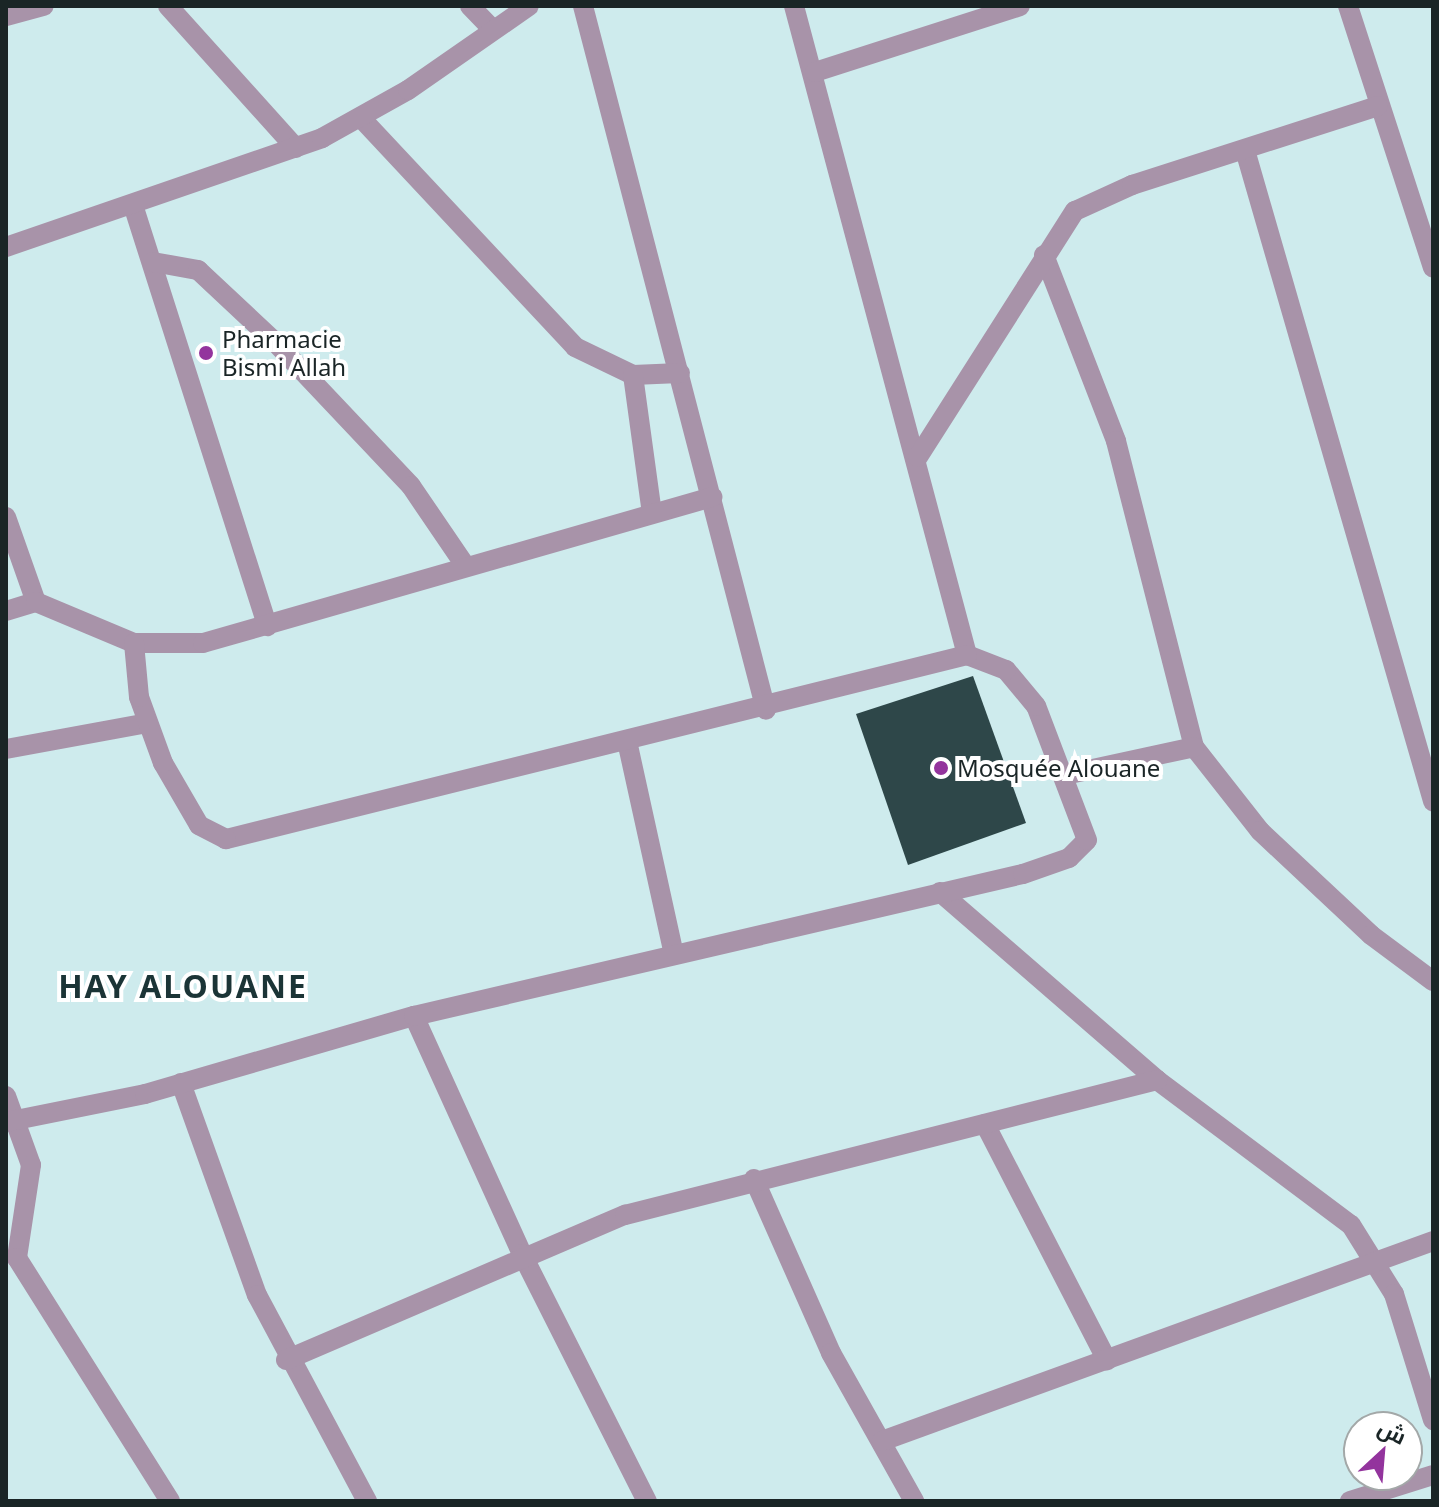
<!DOCTYPE html>
<html>
<head>
<meta charset="utf-8">
<style>
	body { margin:0 }
	#map { position:relative; width:1439px; height:1507px; overflow:hidden; background:#ceebed; font-family:"Noto Sans",Cairo,sans-serif }
	div>[style] { position:absolute }
	[style*='--x'] { left:calc(var(--x)*1px); top:calc(var(--y)*1px); width:calc(var(--w)*1px); rotate:calc(var(--a)*1deg) }
	.building>* { inset:0; background:#2e4749 }
	.minor>* { height:20px; margin:-10px; padding:0 10px; transform-origin:10px; border-radius:10px; background:#a893a9 }
	.dots>* { width:22px; height:22px; translate:-50% -50%; box-sizing:border-box; border:4px solid #fff; border-radius:50% }
	span { translate:-50% -50%; white-space:nowrap; text-align:center; line-height:1.15; -webkit-text-stroke:8px #fff; paint-order:stroke }
	.poi-label { font-size:24px; color:#1a2526 }
	.left { translate:0 -50%; text-align:left }
	.district-label { font-size:32px; color:#1b3436; font-weight:700; letter-spacing:2px }
	.frame { position:absolute; inset:0; border:8px solid #1a2526; pointer-events:none }
	.north { position:absolute; left:1343px; top:1411px; width:80px; height:80px; box-sizing:border-box; background:#fff; border:2px solid #a3a8a8; border-radius:50%; rotate:26deg; font-size:22px; font-weight:700; line-height:32px; text-align:center; color:#1a2526 }
	.north::after { content:''; display:block; margin:auto; width:28px; height:36px; background:#93349d; clip-path:polygon(50% 0,100% 100%,50% 72%,0 100%) }
</style>
</head>
<body>
<div id="map">
	<div class="building">
		<div style="clip-path:polygon(973px 676px,1026px 823px,908px 865px,856px 714px)"></div>
	</div>
	<div class="minor">
		<div style="--x:168;--y:6;--w:191;--a:48"></div>
		<div style="--x:470;--y:6;--w:32;--a:46"></div>
		<div style="--x:583;--y:6;--w:727;--a:75.43"></div>
		<div style="--x:794;--y:6;--w:672;--a:75.07"></div>
		<div style="--x:1348;--y:6;--w:275;--a:72"></div>
		<div style="--x:6;--y:16;--w:39;--a:-15"></div>
		<div style="--x:815;--y:72;--w:215;--a:-17.8"></div>
		<div style="--x:362;--y:119;--w:312;--a:46.9"></div>
		<div style="--x:575;--y:347;--w:64;--a:25.8"></div>
		<div style="--x:633;--y:375;--w:47;--a:-2.4"></div>
		<div style="--x:1245;--y:150;--w:678;--a:73.89"></div>
		<div style="--x:134;--y:208;--w:439;--a:72.3"></div>
		<div style="--x:6;--y:247;--w:334;--a:-19"></div>
		<div style="--x:322;--y:138;--w:98;--a:-29.2"></div>
		<div style="--x:408;--y:90;--w:147;--a:-34.8"></div>
		<div style="--x:1044;--y:255;--w:199;--a:68.8"></div>
		<div style="--x:1116;--y:441;--w:316;--a:75.7"></div>
		<div style="--x:1194;--y:747;--w:107;--a:51.8"></div>
		<div style="--x:1260;--y:831;--w:152;--a:43.1"></div>
		<div style="--x:1371;--y:935;--w:77;--a:36.6"></div>
		<div style="--x:153;--y:262;--w:46;--a:10.1"></div>
		<div style="--x:198;--y:270;--w:104;--a:43.1"></div>
		<div style="--x:274;--y:341;--w:199;--a:46.6"></div>
		<div style="--x:411;--y:486;--w:94;--a:55.8"></div>
		<div style="--x:633;--y:375;--w:140;--a:82.2"></div>
		<div style="--x:918;--y:457;--w:292;--a:-57.5"></div>
		<div style="--x:1075;--y:211;--w:63;--a:-24.5"></div>
		<div style="--x:1132;--y:185;--w:258;--a:-17.8"></div>
		<div style="--x:6;--y:517;--w:90;--a:70.6"></div>
		<div style="--x:6;--y:611;--w:31;--a:-17"></div>
		<div style="--x:36;--y:602;--w:106;--a:22.7"></div>
		<div style="--x:134;--y:643;--w:69;--a:0"></div>
		<div style="--x:203;--y:643;--w:530;--a:-16"></div>
		<div style="--x:627;--y:741;--w:218;--a:77.6"></div>
		<div style="--x:6;--y:749;--w:144;--a:-10.4"></div>
		<div style="--x:1065;--y:775;--w:132;--a:-12.2"></div>
		<div style="--x:940;--y:892;--w:287;--a:40.9"></div>
		<div style="--x:1157;--y:1080;--w:242;--a:36.8"></div>
		<div style="--x:1351;--y:1225;--w:81;--a:58.1"></div>
		<div style="--x:1394;--y:1294;--w:132;--a:72.8"></div>
		<div style="--x:414;--y:1016;--w:261;--a:65.6"></div>
		<div style="--x:522;--y:1254;--w:277;--a:63.2"></div>
		<div style="--x:181;--y:1083;--w:225;--a:70.3"></div>
		<div style="--x:257;--y:1295;--w:234;--a:61.9"></div>
		<div style="--x:6;--y:1096;--w:73;--a:70.1"></div>
		<div style="--x:31;--y:1165;--w:94;--a:98.6"></div>
		<div style="--x:17;--y:1258;--w:287;--a:57.8"></div>
		<div style="--x:6;--y:1122;--w:142;--a:-11.4"></div>
		<div style="--x:145;--y:1094;--w:280;--a:-16.2"></div>
		<div style="--x:414;--y:1016;--w:625;--a:-13.13"></div>
		<div style="--x:1023;--y:874;--w:49;--a:-19.2"></div>
		<div style="--x:1069;--y:858;--w:25;--a:-45"></div>
		<div style="--x:1087;--y:840;--w:143;--a:-110.8"></div>
		<div style="--x:1036;--y:706;--w:47;--a:-129.8"></div>
		<div style="--x:1006;--y:670;--w:42;--a:-159"></div>
		<div style="--x:967;--y:655;--w:764;--a:166.05"></div>
		<div style="--x:226;--y:839;--w:30;--a:-153"></div>
		<div style="--x:199;--y:825;--w:72;--a:-120.1"></div>
		<div style="--x:163;--y:763;--w:70;--a:-110"></div>
		<div style="--x:139;--y:697;--w:54;--a:-95.3"></div>
		<div style="--x:985;--y:1124;--w:266;--a:62.7"></div>
		<div style="--x:754;--y:1179;--w:190;--a:66.1"></div>
		<div style="--x:831;--y:1353;--w:170;--a:60.7"></div>
		<div style="--x:286;--y:1360;--w:369;--a:-23.2"></div>
		<div style="--x:625;--y:1215;--w:549;--a:-14.24"></div>
		<div style="--x:882;--y:1441;--w:586;--a:-19.95"></div>
		<div style="--x:1350;--y:1501;--w:87;--a:-17.4"></div>
	</div>
	<div class="dots">
		<div style="left:206px;top:353px;background:#93349d"></div>
		<div style="left:941px;top:768px;background:#93349d"></div>
	</div>
	<div class="poi-label">
		<span class="left" style="left:222px;top:353px">Pharmacie<br>Bismi Allah</span>
		<span class="left" style="left:957px;top:768px">Mosquée Alouane</span>
	</div>
	<div class="district-label">
		<span style="left:183px;top:986px">HAY ALOUANE</span>
	</div>
	<div class="frame"></div>
	<div class="north">ش</div>
</div>
</body>
</html>
